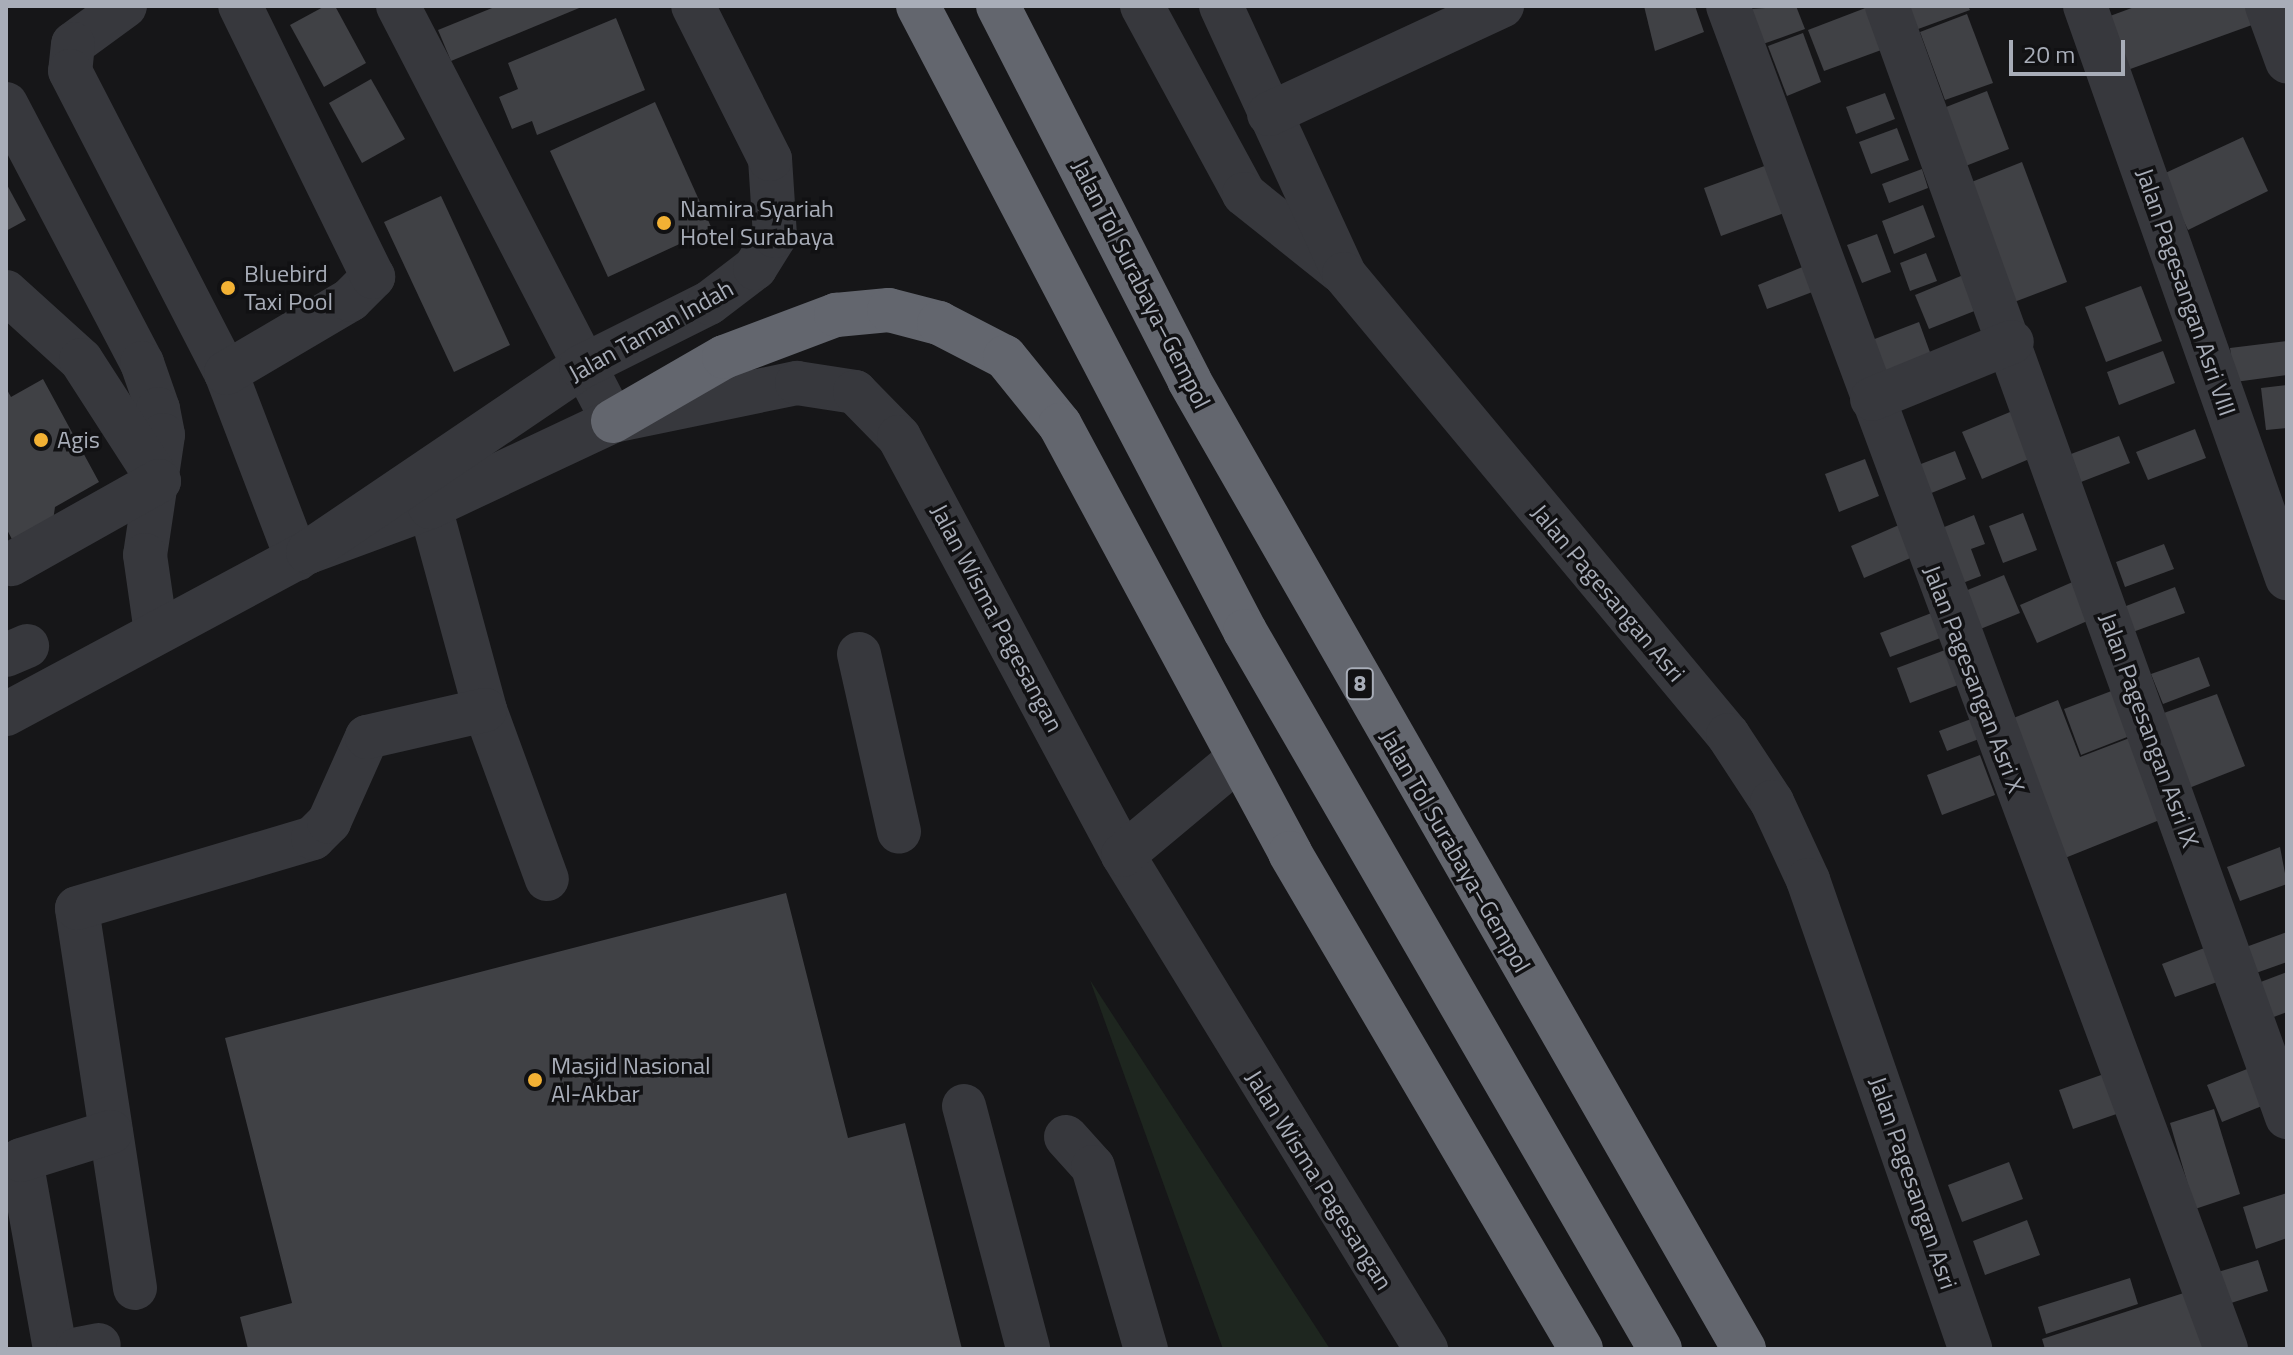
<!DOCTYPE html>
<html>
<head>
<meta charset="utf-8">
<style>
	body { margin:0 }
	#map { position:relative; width:2293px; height:1355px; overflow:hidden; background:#161618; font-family:"Titillium Web",sans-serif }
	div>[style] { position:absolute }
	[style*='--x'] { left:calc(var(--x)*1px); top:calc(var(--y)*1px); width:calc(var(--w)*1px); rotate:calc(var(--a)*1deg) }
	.green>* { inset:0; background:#1e261f }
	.building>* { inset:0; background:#404145 }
	.minor>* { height:44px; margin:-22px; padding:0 22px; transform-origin:22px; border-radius:22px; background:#37383d }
	.highway>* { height:44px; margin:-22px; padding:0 22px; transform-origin:22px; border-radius:22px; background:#63666e }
	.dots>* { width:22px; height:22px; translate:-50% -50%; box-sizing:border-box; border:4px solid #111113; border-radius:50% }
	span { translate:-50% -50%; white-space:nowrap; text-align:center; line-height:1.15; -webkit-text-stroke:7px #111113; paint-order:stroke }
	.shield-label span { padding:2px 6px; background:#111113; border:2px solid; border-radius:6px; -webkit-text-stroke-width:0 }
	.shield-label { font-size:22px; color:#a8adb8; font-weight:700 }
	.poi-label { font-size:24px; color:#a8adb8 }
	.left { translate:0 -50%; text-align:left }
	.street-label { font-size:24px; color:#a8adb8 }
	.frame { position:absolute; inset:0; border:8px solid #a8adb8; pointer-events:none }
	.scale { position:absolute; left:2009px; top:40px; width:116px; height:36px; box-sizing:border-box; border:4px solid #a8adb8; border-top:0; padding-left:10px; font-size:24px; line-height:28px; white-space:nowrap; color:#a8adb8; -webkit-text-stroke:6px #111113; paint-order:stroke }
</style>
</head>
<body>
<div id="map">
	<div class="green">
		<div style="clip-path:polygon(1090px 980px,1330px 1349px,1223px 1349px)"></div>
	</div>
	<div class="building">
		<div style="clip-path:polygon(325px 6px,335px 6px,366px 63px,324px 87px,290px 25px)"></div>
		<div style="clip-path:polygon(497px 6px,584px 6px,451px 61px,438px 30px)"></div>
		<div style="clip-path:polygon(1644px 6px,1695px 6px,1704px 32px,1655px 51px)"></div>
		<div style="clip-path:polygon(1796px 6px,1805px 29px,1763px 44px,1750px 9px)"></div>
		<div style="clip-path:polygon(1901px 6px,1968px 6px,1970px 10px,1910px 32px)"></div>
		<div style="clip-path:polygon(2137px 6px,2245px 6px,2252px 25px,2122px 72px,2102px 19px)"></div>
		<div style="clip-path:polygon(1868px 7px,1884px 49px,1824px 71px,1808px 30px)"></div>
		<div style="clip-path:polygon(1967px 14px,1993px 83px,1945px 100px,1920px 32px)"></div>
		<div style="clip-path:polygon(616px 18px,645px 90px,537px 135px,532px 121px,512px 129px,499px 97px,518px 89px,508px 63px)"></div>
		<div style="clip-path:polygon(1803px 33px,1821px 82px,1787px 96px,1768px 46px)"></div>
		<div style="clip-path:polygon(371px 79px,405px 139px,362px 163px,329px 103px)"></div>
		<div style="clip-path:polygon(1987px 91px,2009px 149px,1963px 167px,1941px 109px)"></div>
		<div style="clip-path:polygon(1885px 93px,1895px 119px,1856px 134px,1846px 107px)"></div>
		<div style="clip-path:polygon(655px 102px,712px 229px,608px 277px,550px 151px)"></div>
		<div style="clip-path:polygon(1897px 128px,1909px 160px,1871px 174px,1859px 142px)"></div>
		<div style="clip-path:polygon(2243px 137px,2268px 191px,2188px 230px,2161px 175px)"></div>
		<div style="clip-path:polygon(2022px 162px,2067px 282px,2009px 304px,1964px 185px)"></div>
		<div style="clip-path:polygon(1770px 164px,1787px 212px,1721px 236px,1704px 188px)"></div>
		<div style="clip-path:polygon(1922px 169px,1928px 188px,1889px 203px,1882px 184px)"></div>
		<div style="clip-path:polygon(6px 183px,26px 220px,6px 231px)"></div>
		<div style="clip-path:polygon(441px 196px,510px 345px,454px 372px,384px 222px)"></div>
		<div style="clip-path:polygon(1923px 205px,1935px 237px,1894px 254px,1882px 221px)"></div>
		<div style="clip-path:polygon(1877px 234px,1891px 272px,1862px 283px,1847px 245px)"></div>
		<div style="clip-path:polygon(1926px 253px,1937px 281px,1910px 291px,1900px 263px)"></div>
		<div style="clip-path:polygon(1805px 266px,1815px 291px,1767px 309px,1758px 285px)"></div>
		<div style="clip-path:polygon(1973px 271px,1987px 306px,1929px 329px,1915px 295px)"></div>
		<div style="clip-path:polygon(2141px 286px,2162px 341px,2106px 362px,2085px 307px)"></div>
		<div style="clip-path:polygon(1919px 322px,1931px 355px,1871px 378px,1859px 345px)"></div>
		<div style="clip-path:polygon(2287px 341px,2287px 375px,2235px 382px,2230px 348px)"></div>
		<div style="clip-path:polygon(2163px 351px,2175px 383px,2119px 405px,2107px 372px)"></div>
		<div style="clip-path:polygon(43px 379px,99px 482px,55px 507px,50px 542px,22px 558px,6px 528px,6px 388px,11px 397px)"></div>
		<div style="clip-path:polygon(2287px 385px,2287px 428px,2266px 430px,2261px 388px)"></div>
		<div style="clip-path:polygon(2022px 407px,2041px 454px,1982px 479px,1962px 432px)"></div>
		<div style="clip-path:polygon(2195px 429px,2206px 458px,2148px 480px,2136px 452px)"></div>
		<div style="clip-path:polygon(2119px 436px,2130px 463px,2081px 482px,2071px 454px)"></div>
		<div style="clip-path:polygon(1955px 451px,1966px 479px,1924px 496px,1913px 467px)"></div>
		<div style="clip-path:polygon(1865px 459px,1879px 496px,1839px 512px,1825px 474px)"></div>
		<div style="clip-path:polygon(2023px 513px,2037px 550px,2003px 563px,1989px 526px)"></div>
		<div style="clip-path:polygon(1974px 515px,1985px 544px,1971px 549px,1981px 576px,1947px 589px,1927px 534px)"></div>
		<div style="clip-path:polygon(1908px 521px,1922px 553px,1864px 578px,1851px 546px)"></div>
		<div style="clip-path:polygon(2164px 544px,2174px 569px,2125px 587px,2116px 562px)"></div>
		<div style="clip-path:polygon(2004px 575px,2020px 613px,1968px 634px,1953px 596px)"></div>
		<div style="clip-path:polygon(2084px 577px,2101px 615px,2037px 643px,2020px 605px)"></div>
		<div style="clip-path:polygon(2175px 587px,2185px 613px,2130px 633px,2121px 608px)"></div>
		<div style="clip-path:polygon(1934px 612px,1943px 637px,1890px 657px,1880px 633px)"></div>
		<div style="clip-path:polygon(1945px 650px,1958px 685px,1910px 703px,1897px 668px)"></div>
		<div style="clip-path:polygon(2199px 657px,2210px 686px,2163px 704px,2151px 674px)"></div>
		<div style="clip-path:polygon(2122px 687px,2140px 732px,2081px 755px,2064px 709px)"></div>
		<div style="clip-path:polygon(2217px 694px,2245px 766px,2189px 788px,2161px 714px)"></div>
		<div style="clip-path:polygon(2058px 700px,2080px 757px,2140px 734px,2172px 815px,2065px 858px,2011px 719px)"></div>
		<div style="clip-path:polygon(1979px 716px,1987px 736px,1947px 751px,1939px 731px)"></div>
		<div style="clip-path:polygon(1980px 755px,1995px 795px,1942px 815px,1927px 775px)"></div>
		<div style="clip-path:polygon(2280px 847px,2287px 884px,2240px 901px,2227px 867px)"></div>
		<div style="clip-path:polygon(786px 893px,848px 1138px,905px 1123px,962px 1349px,248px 1349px,240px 1317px,292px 1303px,225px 1038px)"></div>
		<div style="clip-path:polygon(2287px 932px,2287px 962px,2256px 973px,2246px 947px)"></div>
		<div style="clip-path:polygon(2207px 947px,2220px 981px,2175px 997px,2162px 964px)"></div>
		<div style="clip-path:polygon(2287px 972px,2287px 1012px,2271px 1018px,2258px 983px)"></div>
		<div style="clip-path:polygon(2262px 1063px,2277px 1100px,2222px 1122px,2207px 1085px)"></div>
		<div style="clip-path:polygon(2118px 1069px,2131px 1109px,2073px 1129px,2059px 1090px)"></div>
		<div style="clip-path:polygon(2214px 1109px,2240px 1194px,2195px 1209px,2170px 1123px)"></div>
		<div style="clip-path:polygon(2009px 1162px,2023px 1199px,1962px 1222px,1948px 1185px)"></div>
		<div style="clip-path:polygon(2287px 1193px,2287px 1238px,2256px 1249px,2243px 1207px)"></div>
		<div style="clip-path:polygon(2027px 1220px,2040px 1255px,1985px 1275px,1973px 1241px)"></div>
		<div style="clip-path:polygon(2258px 1260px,2268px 1291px,2228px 1304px,2218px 1272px)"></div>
		<div style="clip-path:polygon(2130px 1278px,2138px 1304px,2046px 1334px,2038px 1307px)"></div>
		<div style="clip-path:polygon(2196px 1289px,2215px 1349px,2045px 1349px,2042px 1339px)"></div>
	</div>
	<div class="minor">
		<div style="--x:125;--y:6;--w:64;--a:143.8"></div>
		<div style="--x:73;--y:44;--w:27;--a:96"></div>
		<div style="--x:70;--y:71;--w:340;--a:62.7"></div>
		<div style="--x:226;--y:373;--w:199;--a:69.1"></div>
		<div style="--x:398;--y:6;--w:467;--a:62.6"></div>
		<div style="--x:1142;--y:6;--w:214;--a:61.5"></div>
		<div style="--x:1244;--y:194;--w:123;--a:38.7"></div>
		<div style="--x:1221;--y:6;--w:295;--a:65.3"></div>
		<div style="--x:1344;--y:274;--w:600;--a:50.21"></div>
		<div style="--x:1728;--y:735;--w:80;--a:56.7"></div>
		<div style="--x:1772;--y:802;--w:86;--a:65.2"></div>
		<div style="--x:1808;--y:880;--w:496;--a:70.9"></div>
		<div style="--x:1728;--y:6;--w:1432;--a:69.65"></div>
		<div style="--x:1887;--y:6;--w:1181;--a:70.2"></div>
		<div style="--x:2085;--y:6;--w:607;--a:70.55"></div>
		<div style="--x:2267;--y:6;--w:59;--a:70"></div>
		<div style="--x:6;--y:104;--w:293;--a:62.3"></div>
		<div style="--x:142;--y:363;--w:49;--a:70.8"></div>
		<div style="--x:158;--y:409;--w:26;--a:79"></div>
		<div style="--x:163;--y:435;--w:121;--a:98.5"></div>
		<div style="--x:145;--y:555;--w:78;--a:81.9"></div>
		<div style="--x:1269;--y:114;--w:257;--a:-24.9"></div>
		<div style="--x:6;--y:292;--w:101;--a:42.2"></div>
		<div style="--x:81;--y:360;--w:144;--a:57.2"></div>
		<div style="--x:159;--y:481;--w:170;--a:150.7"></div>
		<div style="--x:226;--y:373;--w:144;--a:-30.5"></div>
		<div style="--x:350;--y:300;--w:33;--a:-45"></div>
		<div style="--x:373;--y:277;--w:302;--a:-116.1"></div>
		<div style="--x:1872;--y:399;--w:151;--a:-22.2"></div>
		<div style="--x:430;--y:507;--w:210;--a:74.8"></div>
		<div style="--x:485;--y:710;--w:180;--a:69.9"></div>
		<div style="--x:308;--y:552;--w:130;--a:-20.2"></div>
		<div style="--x:430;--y:507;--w:202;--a:-25.2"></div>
		<div style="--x:613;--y:421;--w:188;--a:-11.7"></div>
		<div style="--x:797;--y:383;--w:59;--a:8.8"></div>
		<div style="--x:855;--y:392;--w:63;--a:45.6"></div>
		<div style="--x:899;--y:437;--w:474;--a:61.8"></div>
		<div style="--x:1123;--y:855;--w:580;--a:58.48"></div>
		<div style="--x:859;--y:654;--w:182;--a:77.3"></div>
		<div style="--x:6;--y:655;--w:23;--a:-23"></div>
		<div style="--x:6;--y:714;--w:343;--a:-28.2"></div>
		<div style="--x:308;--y:552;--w:330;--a:-34.1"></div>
		<div style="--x:581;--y:367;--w:143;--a:-26.6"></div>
		<div style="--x:709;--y:303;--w:58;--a:-37.3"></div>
		<div style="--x:755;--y:268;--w:38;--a:-58"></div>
		<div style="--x:775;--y:236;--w:77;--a:-93.7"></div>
		<div style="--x:770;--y:159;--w:171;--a:-116.7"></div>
		<div style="--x:1123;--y:855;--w:150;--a:-39.9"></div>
		<div style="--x:964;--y:1106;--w:251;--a:75.2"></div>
		<div style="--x:1066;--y:1137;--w:40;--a:48"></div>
		<div style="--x:1093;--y:1167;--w:190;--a:73.8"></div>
		<div style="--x:135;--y:1288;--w:384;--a:-98.7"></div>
		<div style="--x:77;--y:908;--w:246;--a:-16.5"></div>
		<div style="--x:313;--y:838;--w:23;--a:-45"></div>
		<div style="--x:329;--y:822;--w:93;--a:-65.9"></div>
		<div style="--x:367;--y:737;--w:121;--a:-12.9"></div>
		<div style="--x:55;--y:1349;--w:192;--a:-100.2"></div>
		<div style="--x:21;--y:1160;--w:94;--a:-17.3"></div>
		<div style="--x:78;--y:1349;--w:21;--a:-11"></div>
	</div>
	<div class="highway">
		<div style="--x:918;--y:6;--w:705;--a:62.38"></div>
		<div style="--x:1245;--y:631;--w:829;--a:59.97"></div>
		<div style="--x:998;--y:6;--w:420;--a:62.9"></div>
		<div style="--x:1189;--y:380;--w:1117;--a:60.2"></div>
		<div style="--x:613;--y:421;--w:128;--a:-30"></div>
		<div style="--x:724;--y:357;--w:120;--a:-20.6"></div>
		<div style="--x:836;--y:315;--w:53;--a:-5.4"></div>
		<div style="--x:889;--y:310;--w:52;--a:14.6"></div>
		<div style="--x:939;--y:323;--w:74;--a:27.3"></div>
		<div style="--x:1005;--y:357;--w:87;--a:51"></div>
		<div style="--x:1060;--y:425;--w:486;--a:61.7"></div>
		<div style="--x:1290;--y:853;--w:575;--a:59.6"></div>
	</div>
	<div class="dots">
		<div style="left:664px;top:223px;background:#f2b134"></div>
		<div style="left:228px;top:288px;background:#f2b134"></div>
		<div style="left:41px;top:440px;background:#f2b134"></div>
		<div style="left:535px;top:1080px;background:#f2b134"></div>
	</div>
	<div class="shield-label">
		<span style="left:1360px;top:684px">8</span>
	</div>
	<div class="poi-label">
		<span class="left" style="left:680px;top:223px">Namira Syariah<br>Hotel Surabaya</span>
		<span class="left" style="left:244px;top:288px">Bluebird<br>Taxi Pool</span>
		<span class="left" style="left:57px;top:440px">Agis</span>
		<span class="left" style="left:551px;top:1080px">Masjid Nasional<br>Al-Akbar</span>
	</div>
	<div class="street-label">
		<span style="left:1141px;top:284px;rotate:63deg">Jalan Tol Surabaya–Gempol</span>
		<span style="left:2186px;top:292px;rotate:71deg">Jalan Pagesangan Asri VIII</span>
		<span style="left:651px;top:331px;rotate:-29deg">Jalan Taman Indah</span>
		<span style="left:1608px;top:593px;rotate:50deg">Jalan Pagesangan Asri</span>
		<span style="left:997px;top:618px;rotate:62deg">Jalan Wisma Pagesangan</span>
		<span style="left:1974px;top:679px;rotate:69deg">Jalan Pagesangan Asri X</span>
		<span style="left:2149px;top:730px;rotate:70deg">Jalan Pagesangan Asri IX</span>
		<span style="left:1455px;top:851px;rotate:60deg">Jalan Tol Surabaya–Gempol</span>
		<span style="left:1319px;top:1180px;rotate:58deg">Jalan Wisma Pagesangan</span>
		<span style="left:1913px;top:1183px;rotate:71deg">Jalan Pagesangan Asri</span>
	</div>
	<div class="frame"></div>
	<div class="scale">20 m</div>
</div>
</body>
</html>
